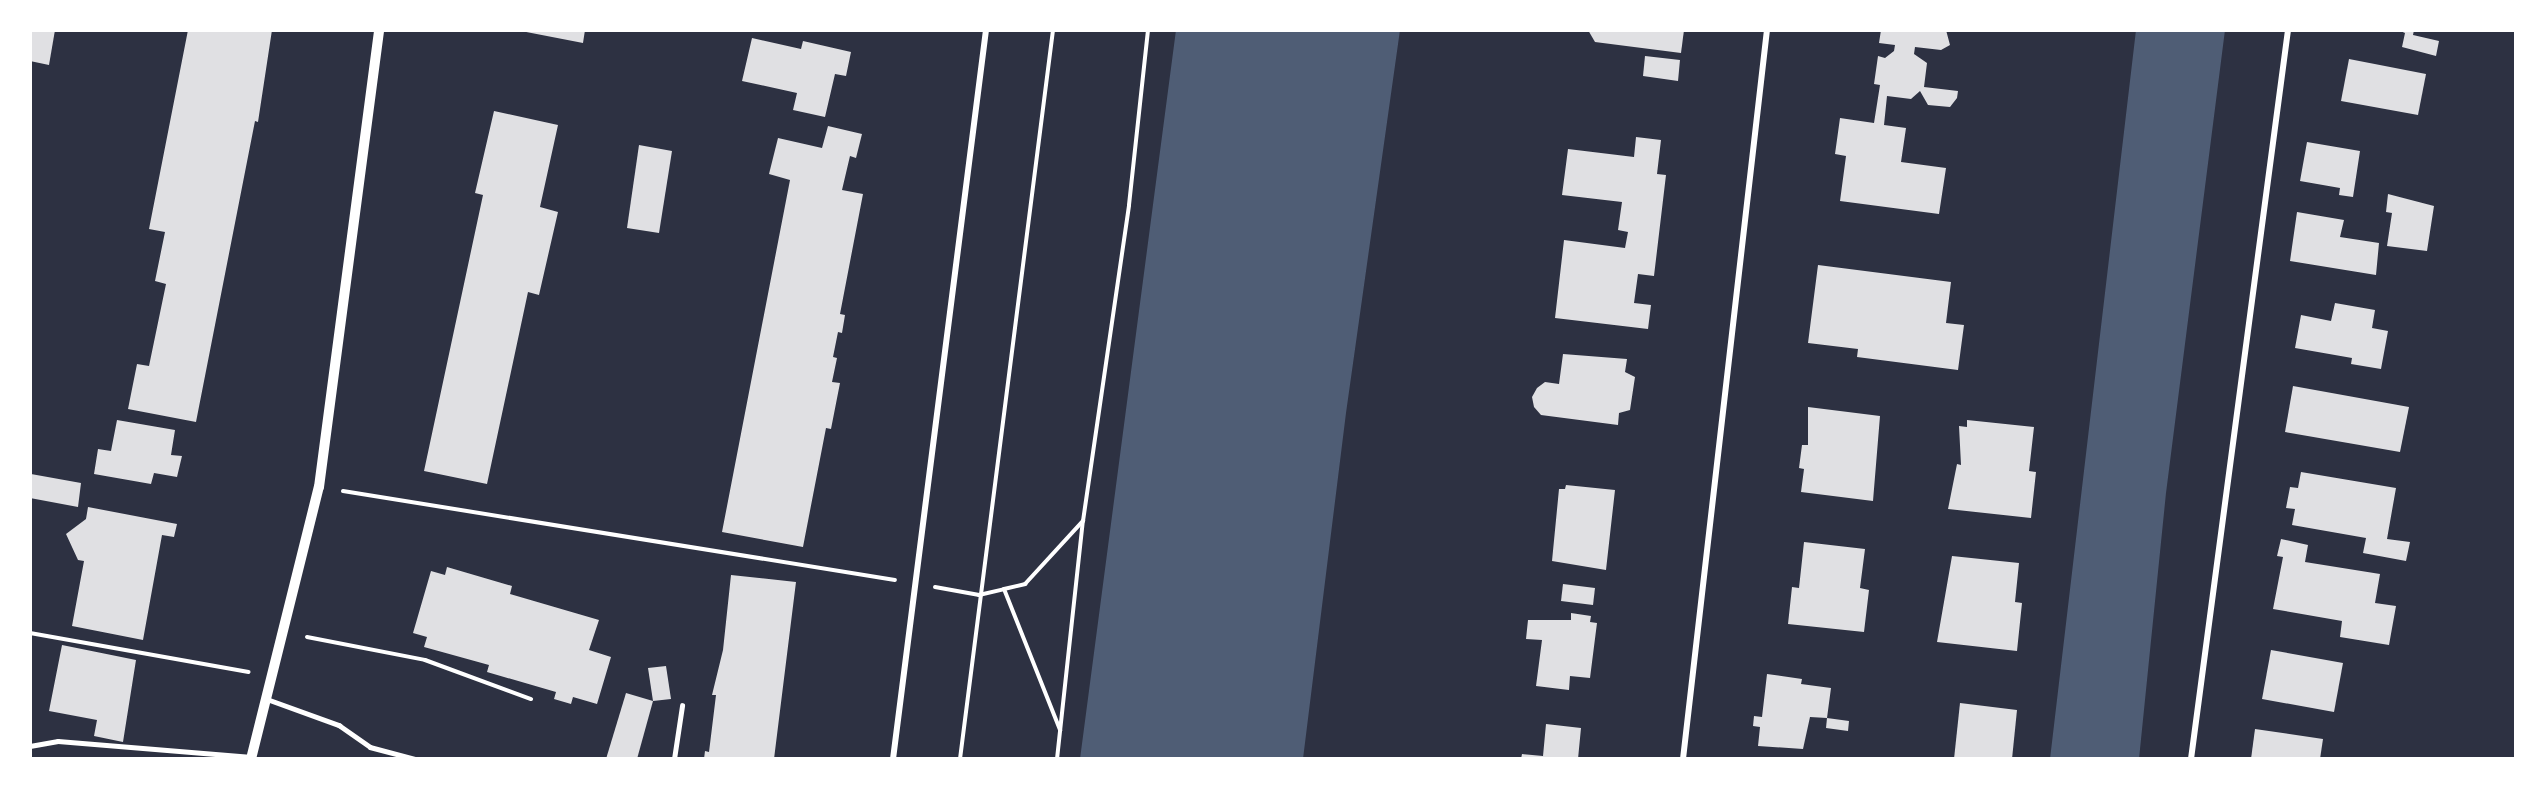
<!DOCTYPE html>
<html>
<head>
<meta charset="utf-8">
<style>
	body { margin:0 }
	#map { position:relative; width:2546px; height:789px; overflow:hidden; background:#2d3142; font-family:Karla,sans-serif }
	div>[style] { position:absolute }
	[style*='--x'] { left:calc(var(--x)*1px); top:calc(var(--y)*1px); width:calc(var(--w)*1px); rotate:calc(var(--a)*1deg) }
	.water>* { inset:0; background:#4f5d75 }
	.building>* { inset:0; background:#e0e0e3 }
	.path>* { height:4px; margin:-2px; padding:0 2px; transform-origin:2px; border-radius:2px; background:#fff }
	.service>* { height:4.5px; margin:-2.25px; padding:0 2.25px; transform-origin:2.25px; border-radius:2.25px; background:#fff }
	.minor>* { height:6px; margin:-3px; padding:0 3px; transform-origin:3px; border-radius:3px; background:#fff }
	.tertiary>* { height:10px; margin:-5px; padding:0 5px; transform-origin:5px; border-radius:5px; background:#fff }
	span { translate:-50% -50%; white-space:nowrap; text-align:center; line-height:1.15; -webkit-text-stroke:4.5px #fff; paint-order:stroke }
	.frame { position:absolute; inset:0; border:32px solid #fff; pointer-events:none }
</style>
</head>
<body>
<div id="map">
	<div class="water">
		<div style="clip-path:polygon(1176px 30px,1400px 30px,1346px 413px,1303px 759px,1080px 759px)"></div>
		<div style="clip-path:polygon(2136px 30px,2225px 30px,2166px 493px,2139px 759px,2050px 759px)"></div>
	</div>
	<div class="building">
		<div style="clip-path:polygon(30px 30px,55px 30px,49px 65px,30px 61px)"></div>
		<div style="clip-path:polygon(188px 30px,272px 30px,258px 122px,255px 121px,196px 422px,128px 409px,137px 364px,149px 366px,166px 284px,155px 281px,165px 232px,149px 229px)"></div>
		<div style="clip-path:polygon(516px 30px,585px 30px,583px 43px)"></div>
		<div style="clip-path:polygon(1588px 30px,1684px 30px,1681px 53px,1595px 42px)"></div>
		<div style="clip-path:polygon(1881px 30px,1946px 30px,1950px 45px,1941px 50px,1915px 47px,1914px 54px,1927px 63px,1924px 87px,1958px 91px,1957px 98px,1950px 107px,1928px 105px,1920px 91px,1911px 99px,1887px 96px,1884px 125px,1906px 128px,1901px 162px,1946px 168px,1939px 214px,1840px 201px,1846px 156px,1835px 154px,1840px 118px,1874px 123px,1880px 85px,1874px 84px,1878px 56px,1885px 58px,1894px 51px,1895px 45px,1879px 43px)"></div>
		<div style="clip-path:polygon(2398px 30px,2414px 30px,2413px 35px,2439px 41px,2436px 56px,2402px 47px,2405px 33px)"></div>
		<div style="clip-path:polygon(752px 38px,801px 49px,803px 41px,851px 52px,846px 76px,835px 74px,825px 117px,793px 110px,797px 93px,742px 81px)"></div>
		<div style="clip-path:polygon(1645px 56px,1680px 60px,1678px 81px,1643px 76px)"></div>
		<div style="clip-path:polygon(2349px 59px,2426px 74px,2418px 115px,2341px 101px)"></div>
		<div style="clip-path:polygon(494px 111px,558px 125px,540px 207px,558px 212px,539px 295px,528px 292px,487px 484px,424px 471px,483px 195px,475px 193px)"></div>
		<div style="clip-path:polygon(828px 126px,862px 134px,856px 158px,850px 156px,842px 190px,863px 194px,840px 314px,845px 315px,842px 333px,838px 332px,833px 357px,837px 358px,832px 382px,840px 383px,831px 429px,826px 428px,803px 547px,722px 532px,790px 180px,769px 174px,778px 138px,822px 148px)"></div>
		<div style="clip-path:polygon(1636px 137px,1661px 140px,1657px 174px,1666px 175px,1654px 276px,1638px 274px,1634px 303px,1651px 305px,1648px 329px,1555px 318px,1564px 240px,1625px 248px,1628px 232px,1618px 230px,1622px 202px,1562px 195px,1568px 149px,1634px 157px)"></div>
		<div style="clip-path:polygon(2307px 142px,2360px 151px,2353px 197px,2339px 195px,2340px 188px,2300px 181px)"></div>
		<div style="clip-path:polygon(639px 145px,672px 151px,659px 233px,627px 228px)"></div>
		<div style="clip-path:polygon(2388px 194px,2434px 206px,2427px 251px,2387px 246px,2392px 213px,2386px 212px)"></div>
		<div style="clip-path:polygon(2297px 212px,2344px 220px,2340px 237px,2379px 243px,2376px 275px,2290px 261px)"></div>
		<div style="clip-path:polygon(1818px 265px,1951px 282px,1946px 323px,1964px 325px,1958px 370px,1857px 357px,1858px 349px,1808px 343px)"></div>
		<div style="clip-path:polygon(2335px 303px,2375px 310px,2372px 328px,2388px 331px,2381px 369px,2351px 364px,2352px 358px,2295px 348px,2301px 315px,2331px 321px)"></div>
		<div style="clip-path:polygon(1563px 354px,1627px 359px,1625px 372px,1635px 377px,1630px 410px,1619px 413px,1618px 425px,1541px 415px,1534px 407px,1532px 397px,1537px 388px,1545px 382px,1559px 384px)"></div>
		<div style="clip-path:polygon(2293px 386px,2409px 407px,2400px 452px,2285px 432px)"></div>
		<div style="clip-path:polygon(1808px 407px,1880px 416px,1873px 501px,1801px 492px,1804px 469px,1799px 468px,1802px 445px,1808px 445px)"></div>
		<div style="clip-path:polygon(117px 420px,175px 430px,171px 455px,182px 456px,177px 477px,154px 473px,151px 484px,94px 474px,98px 449px,111px 451px)"></div>
		<div style="clip-path:polygon(1967px 420px,2034px 427px,2029px 471px,2036px 472px,2031px 518px,1948px 509px,1957px 464px,1961px 465px,1959px 426px,1967px 427px)"></div>
		<div style="clip-path:polygon(2301px 472px,2396px 488px,2387px 539px,2410px 542px,2406px 561px,2363px 553px,2366px 538px,2292px 525px,2295px 509px,2286px 508px,2290px 487px,2298px 488px)"></div>
		<div style="clip-path:polygon(31px 474px,81px 483px,78px 507px,30px 498px)"></div>
		<div style="clip-path:polygon(1566px 485px,1615px 490px,1606px 570px,1552px 561px,1559px 489px,1565px 489px)"></div>
		<div style="clip-path:polygon(88px 507px,177px 524px,174px 537px,162px 535px,143px 640px,72px 626px,84px 561px,78px 560px,66px 534px,86px 519px)"></div>
		<div style="clip-path:polygon(2281px 539px,2308px 545px,2305px 562px,2380px 574px,2375px 603px,2396px 606px,2389px 645px,2340px 637px,2342px 621px,2273px 609px,2283px 557px,2277px 556px)"></div>
		<div style="clip-path:polygon(1804px 542px,1865px 549px,1860px 588px,1869px 590px,1864px 632px,1788px 624px,1792px 587px,1799px 588px)"></div>
		<div style="clip-path:polygon(1952px 556px,2019px 563px,2015px 602px,2022px 603px,2017px 651px,1937px 642px)"></div>
		<div style="clip-path:polygon(447px 567px,512px 586px,510px 594px,599px 620px,589px 650px,611px 657px,597px 704px,573px 697px,571px 704px,554px 699px,556px 692px,487px 672px,489px 665px,424px 647px,427px 637px,413px 633px,431px 571px,445px 575px)"></div>
		<div style="clip-path:polygon(731px 575px,796px 582px,774px 759px,704px 759px,705px 751px,709px 752px,716px 695px,712px 695px,723px 650px)"></div>
		<div style="clip-path:polygon(1563px 584px,1595px 588px,1593px 605px,1561px 601px)"></div>
		<div style="clip-path:polygon(1571px 613px,1591px 616px,1590px 622px,1597px 623px,1590px 678px,1570px 676px,1569px 690px,1536px 686px,1542px 640px,1526px 639px,1528px 620px,1571px 620px)"></div>
		<div style="clip-path:polygon(62px 645px,136px 660px,123px 742px,94px 736px,97px 720px,49px 711px)"></div>
		<div style="clip-path:polygon(2271px 650px,2343px 663px,2334px 712px,2262px 699px)"></div>
		<div style="clip-path:polygon(666px 666px,671px 699px,653px 701px,648px 668px)"></div>
		<div style="clip-path:polygon(1767px 674px,1802px 679px,1801px 684px,1831px 688px,1827px 718px,1810px 717px,1803px 749px,1758px 746px,1760px 727px,1753px 726px,1754px 716px,1762px 717px)"></div>
		<div style="clip-path:polygon(626px 693px,653px 701px,637px 759px,606px 759px)"></div>
		<div style="clip-path:polygon(1960px 703px,2017px 710px,2012px 759px,1954px 759px)"></div>
		<div style="clip-path:polygon(1827px 718px,1849px 721px,1848px 731px,1826px 728px)"></div>
		<div style="clip-path:polygon(1546px 724px,1581px 728px,1578px 759px,1521px 759px,1522px 754px,1543px 756px)"></div>
		<div style="clip-path:polygon(2255px 729px,2323px 739px,2320px 759px,2251px 759px)"></div>
	</div>
	<div class="path">
		<div style="--x:343;--y:491;--w:559;--a:9.16"></div>
		<div style="--x:935;--y:587;--w:45;--a:10.3"></div>
		<div style="--x:979;--y:595;--w:26;--a:-13"></div>
		<div style="--x:1004;--y:589;--w:152;--a:68.3"></div>
		<div style="--x:1004;--y:589;--w:22;--a:-13"></div>
		<div style="--x:1025;--y:584;--w:86;--a:-47.4"></div>
		<div style="--x:30;--y:633;--w:222;--a:10.1"></div>
		<div style="--x:307;--y:637;--w:120;--a:11"></div>
		<div style="--x:425;--y:660;--w:113;--a:20.2"></div>
		<div style="--x:960;--y:759;--w:735;--a:-82.73"></div>
		<div style="--x:1057;--y:759;--w:239;--a:-83.8"></div>
		<div style="--x:1083;--y:521;--w:319;--a:-81.7"></div>
		<div style="--x:1129;--y:205;--w:176;--a:-83.8"></div>
	</div>
	<div class="service">
		<div style="--x:267;--y:699;--w:77;--a:19.9"></div>
		<div style="--x:339;--y:725;--w:38;--a:35"></div>
		<div style="--x:370;--y:747;--w:47;--a:14.9"></div>
		<div style="--x:30;--y:746;--w:28;--a:-10"></div>
		<div style="--x:58;--y:741;--w:194;--a:4.7"></div>
		<div style="--x:674;--y:759;--w:54;--a:-81.4"></div>
	</div>
	<div class="minor">
		<div style="--x:893;--y:759;--w:735;--a:-82.73"></div>
		<div style="--x:1683;--y:759;--w:734;--a:-83.43"></div>
		<div style="--x:2191;--y:759;--w:735;--a:-82.42"></div>
	</div>
	<div class="tertiary">
		<div style="--x:251;--y:759;--w:280;--a:-76"></div>
		<div style="--x:319;--y:487;--w:461;--a:-82.5"></div>
	</div>
	<div class="frame"></div>
</div>
</body>
</html>
